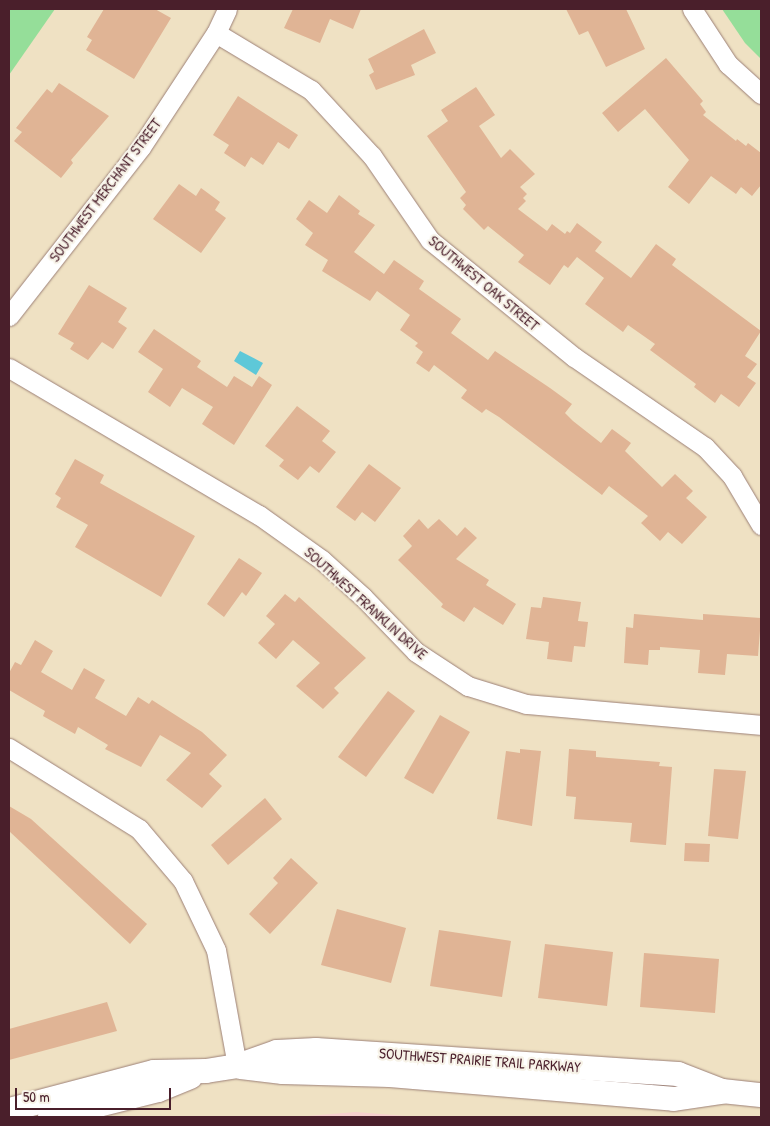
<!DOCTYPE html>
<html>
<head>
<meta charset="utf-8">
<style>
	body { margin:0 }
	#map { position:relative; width:770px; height:1126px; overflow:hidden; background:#efe1c3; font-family:"Patrick Hand",sans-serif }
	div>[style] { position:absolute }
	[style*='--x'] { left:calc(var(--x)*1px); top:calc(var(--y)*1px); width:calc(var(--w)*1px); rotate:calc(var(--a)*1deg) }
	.built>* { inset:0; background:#f7d0ce }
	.green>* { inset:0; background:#95de99 }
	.water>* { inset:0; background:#5ec8d8 }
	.building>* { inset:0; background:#e0b495 }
	.roads { filter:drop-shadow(0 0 1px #9c8077) drop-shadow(0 0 1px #9c8077) }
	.minor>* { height:19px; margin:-9.5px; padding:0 9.5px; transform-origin:9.5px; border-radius:9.5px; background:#fff }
	.tertiary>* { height:24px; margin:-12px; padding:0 12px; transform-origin:12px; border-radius:12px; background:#fff }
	span { translate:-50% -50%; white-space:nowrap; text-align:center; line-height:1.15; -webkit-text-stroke:4.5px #f7f3e8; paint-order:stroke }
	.street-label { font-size:15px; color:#4a1f2b }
	.frame { position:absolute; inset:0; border:10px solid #4a1f2b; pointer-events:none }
	.scale { position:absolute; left:15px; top:1088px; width:156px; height:22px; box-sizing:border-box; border:2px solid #4a1f2b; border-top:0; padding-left:6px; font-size:15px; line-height:18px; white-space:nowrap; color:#4a1f2b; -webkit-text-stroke:4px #f7f3e8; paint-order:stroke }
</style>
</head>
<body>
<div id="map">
	<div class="built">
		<div style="clip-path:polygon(356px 1112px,418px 1117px,296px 1117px)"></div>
	</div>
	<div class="green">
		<div style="clip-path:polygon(9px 9px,55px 9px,9px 75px)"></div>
		<div style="clip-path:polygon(722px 9px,761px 9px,761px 59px,745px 43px)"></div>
	</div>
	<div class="water">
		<div style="clip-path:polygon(240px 351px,263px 363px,256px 375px,234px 361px)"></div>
	</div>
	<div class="building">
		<div style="clip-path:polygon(104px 9px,155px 9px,171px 18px,134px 79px,86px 50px,92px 40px,87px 37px)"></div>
		<div style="clip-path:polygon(293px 9px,361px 9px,353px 29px,330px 19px,320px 43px,284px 28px)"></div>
		<div style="clip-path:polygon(566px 9px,626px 9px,645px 49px,606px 67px,588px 31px,579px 35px)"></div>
		<div style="clip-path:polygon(424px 29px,436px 53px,411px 65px,415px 75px,376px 90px,369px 75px,374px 72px,368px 59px)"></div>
		<div style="clip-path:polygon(666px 58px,703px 101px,700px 104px,706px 112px,703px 115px,736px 141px,737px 139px,746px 146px,748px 143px,761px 153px,761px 185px,752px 196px,741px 187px,736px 194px,711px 176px,689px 204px,668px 187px,689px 160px,645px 109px,618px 132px,602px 113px)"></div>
		<div style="clip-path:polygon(59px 83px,109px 116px,71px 160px,73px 163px,61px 178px,14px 141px,22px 132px,16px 128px,47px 89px,52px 93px)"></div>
		<div style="clip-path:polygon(476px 87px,495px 115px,479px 126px,501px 158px,510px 149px,535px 174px,520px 187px,527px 194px,523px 198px,526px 201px,518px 209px,547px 231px,552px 224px,565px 234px,567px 231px,570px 233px,577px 223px,602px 242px,595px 251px,631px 278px,656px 244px,676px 259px,672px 265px,761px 331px,745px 356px,757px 364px,747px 377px,756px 383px,739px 407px,721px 394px,715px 403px,694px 387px,696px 384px,650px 350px,655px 344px,628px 325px,623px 332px,585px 304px,604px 278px,577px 257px,568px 268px,564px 265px,550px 285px,518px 262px,524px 255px,488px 226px,484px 230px,463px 209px,466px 205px,460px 198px,466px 192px,427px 136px,448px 121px,441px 110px)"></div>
		<div style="clip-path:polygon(238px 96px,298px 135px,289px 149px,278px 142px,263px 165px,251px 157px,245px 167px,224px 153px,229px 145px,213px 135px)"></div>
		<div style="clip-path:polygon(179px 184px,196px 196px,201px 188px,220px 202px,215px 210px,226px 218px,201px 253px,153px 219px)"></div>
		<div style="clip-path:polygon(339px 195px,360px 211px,358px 214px,375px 225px,354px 252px,384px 274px,394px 260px,424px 281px,419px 289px,461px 319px,451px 333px,488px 360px,495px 351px,550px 388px,572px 404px,565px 413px,573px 421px,601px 443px,612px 429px,631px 443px,625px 451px,662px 487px,675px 474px,693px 491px,686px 498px,707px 517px,682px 544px,668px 532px,660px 541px,641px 523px,648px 516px,609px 486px,602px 495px,499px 417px,486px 409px,482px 413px,461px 398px,467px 390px,434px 365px,429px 372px,416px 363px,423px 352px,415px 346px,418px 343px,400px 330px,410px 315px,377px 291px,370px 301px,322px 271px,328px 260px,305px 245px,313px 233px,296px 219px,309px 200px,327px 213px)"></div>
		<div style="clip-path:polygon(89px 285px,127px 308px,118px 322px,127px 328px,113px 349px,102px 342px,88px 360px,70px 349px,74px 343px,58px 334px)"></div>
		<div style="clip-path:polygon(154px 329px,201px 361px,197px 367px,227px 387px,234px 376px,252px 387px,259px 376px,272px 385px,234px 445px,202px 424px,213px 407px,182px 388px,170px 407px,148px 392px,163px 369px,138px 352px)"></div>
		<div style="clip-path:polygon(297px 406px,330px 431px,322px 441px,336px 452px,319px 473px,310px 466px,298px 480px,279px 466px,284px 460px,265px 446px)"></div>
		<div style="clip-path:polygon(75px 459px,104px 475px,100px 483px,195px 536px,161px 597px,75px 547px,88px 525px,56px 507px,61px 498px,55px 494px)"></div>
		<div style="clip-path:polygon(369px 464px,401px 488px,375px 522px,362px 512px,355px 521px,336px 507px)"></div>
		<div style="clip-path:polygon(419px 519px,428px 529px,439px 519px,457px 536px,465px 527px,477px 538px,456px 559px,489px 580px,486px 585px,516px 604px,503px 625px,474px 607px,464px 622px,441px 607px,443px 604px,398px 560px,412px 546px,403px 536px)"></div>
		<div style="clip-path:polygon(239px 558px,262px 573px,246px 596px,242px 592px,224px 617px,207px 604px)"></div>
		<div style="clip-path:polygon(285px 594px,295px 602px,299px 597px,366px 658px,334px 688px,339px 693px,323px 709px,296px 686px,320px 663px,293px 640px,276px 659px,258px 643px,275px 624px,266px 616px)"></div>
		<div style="clip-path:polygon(543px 597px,581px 602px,578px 621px,588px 622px,585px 647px,574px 646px,572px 662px,547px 659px,549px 642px,526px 639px,531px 607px,541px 608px)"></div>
		<div style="clip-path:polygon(634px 614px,703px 620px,703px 614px,761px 618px,758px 656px,727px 654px,725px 675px,698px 673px,700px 650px,660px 647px,660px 650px,649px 650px,648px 665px,624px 663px,626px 627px,633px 628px)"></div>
		<div style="clip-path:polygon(35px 640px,53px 651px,41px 672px,72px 690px,84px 668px,105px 680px,95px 698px,126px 716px,138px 697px,149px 704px,152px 700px,202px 732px,227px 755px,209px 774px,222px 786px,202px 808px,166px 780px,191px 753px,160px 735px,141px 767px,105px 749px,108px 745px,78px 727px,75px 734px,43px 716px,45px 711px,9px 690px,9px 673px,15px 662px,21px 665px)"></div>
		<div style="clip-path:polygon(388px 691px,415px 711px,366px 777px,338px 757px)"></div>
		<div style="clip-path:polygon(440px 715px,470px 732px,433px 794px,404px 778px)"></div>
		<div style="clip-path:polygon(520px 749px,541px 751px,532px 826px,497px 819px,506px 751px,520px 753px)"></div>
		<div style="clip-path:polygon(569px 749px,596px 751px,596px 757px,660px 762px,659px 766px,672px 767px,666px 845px,630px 842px,632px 823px,574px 819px,576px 797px,566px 796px)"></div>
		<div style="clip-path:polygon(714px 769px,746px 771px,738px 839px,708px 836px)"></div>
		<div style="clip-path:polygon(265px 798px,282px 819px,228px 865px,211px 845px)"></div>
		<div style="clip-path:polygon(9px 806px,31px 819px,147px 924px,130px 944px,9px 831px)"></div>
		<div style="clip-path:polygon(685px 843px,710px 844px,709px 862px,684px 861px)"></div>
		<div style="clip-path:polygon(291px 858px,318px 883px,270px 934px,249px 914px,278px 883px,273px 878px)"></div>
		<div style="clip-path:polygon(337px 909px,406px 928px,391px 983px,321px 965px)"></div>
		<div style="clip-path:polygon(439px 930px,511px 941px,502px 997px,430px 986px)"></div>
		<div style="clip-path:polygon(545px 944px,613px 952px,607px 1006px,538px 998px)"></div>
		<div style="clip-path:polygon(644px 953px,719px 959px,715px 1013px,640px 1007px)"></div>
		<div style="clip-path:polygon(107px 1002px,117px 1031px,9px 1060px,9px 1029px)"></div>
	</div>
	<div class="roads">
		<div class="minor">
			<div style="--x:692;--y:9;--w:66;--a:56.8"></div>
			<div style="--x:728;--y:64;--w:45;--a:42.3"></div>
			<div style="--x:216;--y:33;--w:111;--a:31"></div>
			<div style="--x:311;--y:90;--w:90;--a:47.3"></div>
			<div style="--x:372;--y:156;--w:102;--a:55.4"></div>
			<div style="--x:430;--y:240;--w:186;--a:39.1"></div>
			<div style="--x:574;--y:357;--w:159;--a:34.5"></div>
			<div style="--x:705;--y:447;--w:40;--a:47"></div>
			<div style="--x:732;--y:476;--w:57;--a:59.4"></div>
			<div style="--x:9;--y:316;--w:214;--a:-52"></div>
			<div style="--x:141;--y:147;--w:136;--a:-56.7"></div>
			<div style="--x:216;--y:33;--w:26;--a:-65"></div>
			<div style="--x:9;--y:368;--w:290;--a:30.5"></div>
			<div style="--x:259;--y:515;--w:77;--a:35.5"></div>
			<div style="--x:322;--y:560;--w:55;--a:42.1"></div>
			<div style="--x:363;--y:597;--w:76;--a:46.1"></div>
			<div style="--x:416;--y:652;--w:62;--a:33.2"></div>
			<div style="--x:468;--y:686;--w:61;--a:17.2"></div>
			<div style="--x:526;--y:704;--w:236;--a:5.1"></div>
			<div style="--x:9;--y:748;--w:153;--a:31.9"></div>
			<div style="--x:139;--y:829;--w:68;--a:49.8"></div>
			<div style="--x:183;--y:881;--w:76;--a:64.4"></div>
			<div style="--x:216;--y:950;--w:118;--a:79.7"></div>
		</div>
		<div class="tertiary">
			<div style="--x:241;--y:1067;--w:42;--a:6.8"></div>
			<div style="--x:283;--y:1072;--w:107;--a:1.6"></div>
			<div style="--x:390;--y:1075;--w:285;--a:4.8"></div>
			<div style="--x:674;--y:1099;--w:48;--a:-8.5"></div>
			<div style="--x:9;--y:1110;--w:150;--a:-14.7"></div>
			<div style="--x:154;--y:1072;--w:52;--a:-1.1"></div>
			<div style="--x:206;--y:1071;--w:31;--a:-9"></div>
			<div style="--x:237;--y:1066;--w:42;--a:-19.3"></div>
			<div style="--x:277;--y:1052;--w:39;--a:-3"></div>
			<div style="--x:316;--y:1050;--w:363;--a:3.8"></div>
			<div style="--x:678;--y:1074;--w:47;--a:21.1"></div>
			<div style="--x:722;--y:1091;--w:39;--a:6"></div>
			<div style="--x:50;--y:1117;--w:111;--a:-14"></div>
			<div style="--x:158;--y:1090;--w:35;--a:-22"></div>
		</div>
	</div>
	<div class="street-label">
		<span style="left:105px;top:190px;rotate:-53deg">SOUTHWEST MERCHANT STREET</span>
		<span style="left:484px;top:283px;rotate:40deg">SOUTHWEST OAK STREET</span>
		<span style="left:366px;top:603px;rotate:42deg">SOUTHWEST FRANKLIN DRIVE</span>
		<span style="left:480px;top:1060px;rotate:4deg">SOUTHWEST PRAIRIE TRAIL PARKWAY</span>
	</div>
	<div class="frame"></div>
	<div class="scale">50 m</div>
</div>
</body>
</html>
